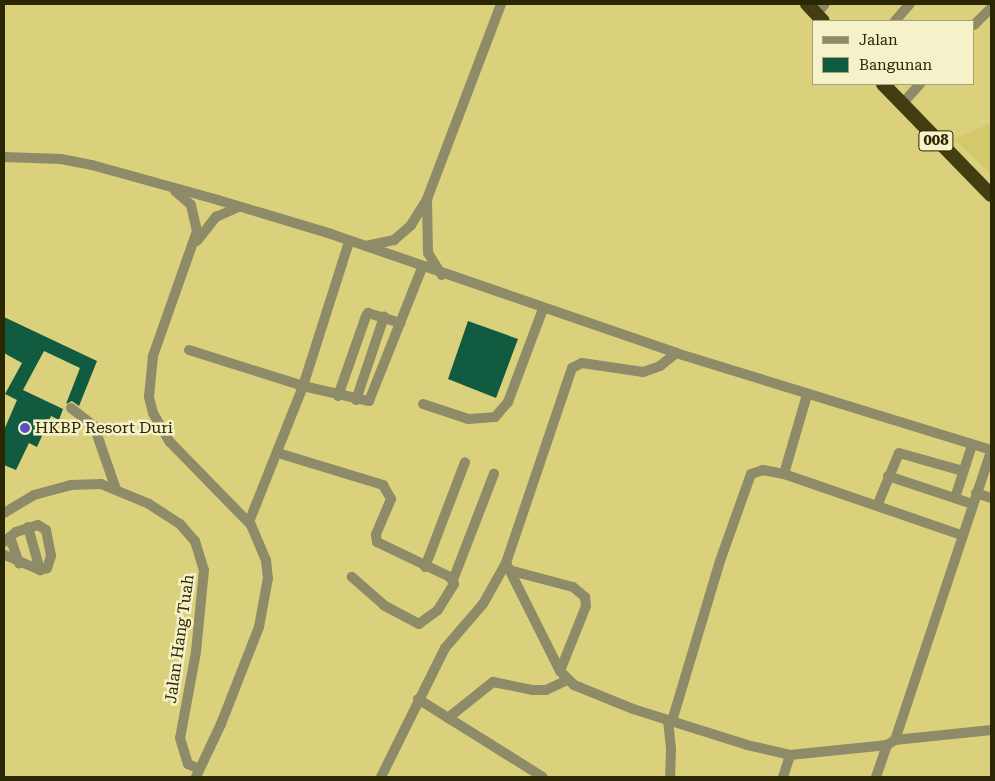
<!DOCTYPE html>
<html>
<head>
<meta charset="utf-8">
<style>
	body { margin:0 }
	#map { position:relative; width:995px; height:781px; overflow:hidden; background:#dbd17d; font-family:"Roboto Serif",serif }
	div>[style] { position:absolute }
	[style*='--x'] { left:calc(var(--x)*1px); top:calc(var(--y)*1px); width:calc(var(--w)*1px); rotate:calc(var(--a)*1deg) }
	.built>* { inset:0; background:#d3c86b }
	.building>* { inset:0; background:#115c40 }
	.minor>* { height:10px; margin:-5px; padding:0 5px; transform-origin:5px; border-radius:5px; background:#8e8b69 }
	.highway>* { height:14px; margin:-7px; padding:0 7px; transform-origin:7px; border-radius:7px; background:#433e11 }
	.dots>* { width:14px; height:14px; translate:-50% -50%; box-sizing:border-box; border:2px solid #f5f1c8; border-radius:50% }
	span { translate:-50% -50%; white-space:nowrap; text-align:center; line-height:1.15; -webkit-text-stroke:5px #f5f1c8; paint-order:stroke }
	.shield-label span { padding:1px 4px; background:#f5f1c8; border:1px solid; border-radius:4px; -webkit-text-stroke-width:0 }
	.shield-label { font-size:15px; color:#2c2703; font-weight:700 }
	.poi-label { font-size:16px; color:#2c2703 }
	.left { translate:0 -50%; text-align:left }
	.street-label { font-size:16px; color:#2c2703 }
	.frame { position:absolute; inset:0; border:5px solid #2c2703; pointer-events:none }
	.legend { position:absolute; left:812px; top:20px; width:162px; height:65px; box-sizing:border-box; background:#f5f1c8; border:1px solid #a5a079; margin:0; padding:6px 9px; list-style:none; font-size:15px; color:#2c2703 }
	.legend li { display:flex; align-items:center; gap:10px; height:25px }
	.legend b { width:25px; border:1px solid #a5a079 }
</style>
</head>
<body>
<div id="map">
	<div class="built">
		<div style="clip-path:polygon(991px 123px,991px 174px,954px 139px)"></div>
	</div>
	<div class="building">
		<div style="clip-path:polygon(4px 317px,97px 361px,79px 406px,72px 401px,66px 404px,80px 368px,44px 351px,23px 390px,63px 409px,59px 420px,51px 416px,37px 447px,29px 443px,16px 470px,4px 465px,4px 430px,17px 400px,5px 394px,22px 363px,4px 353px)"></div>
		<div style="clip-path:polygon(468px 321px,518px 339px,496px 398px,448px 379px)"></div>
	</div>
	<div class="minor">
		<div style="--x:816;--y:14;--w:13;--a:-48"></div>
		<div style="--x:895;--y:21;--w:23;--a:-49"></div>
		<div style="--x:974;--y:25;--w:24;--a:-45"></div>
		<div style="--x:902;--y:104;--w:27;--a:-48"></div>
		<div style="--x:4;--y:157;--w:57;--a:2"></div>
		<div style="--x:61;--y:159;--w:32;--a:11"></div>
		<div style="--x:92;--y:165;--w:131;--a:15.5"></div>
		<div style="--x:218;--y:200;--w:118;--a:16.7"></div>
		<div style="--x:331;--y:234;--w:365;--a:19"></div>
		<div style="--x:676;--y:353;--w:330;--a:17.1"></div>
		<div style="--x:175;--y:191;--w:21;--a:41"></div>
		<div style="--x:191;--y:205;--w:27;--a:77"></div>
		<div style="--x:197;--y:231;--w:133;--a:109.4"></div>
		<div style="--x:153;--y:356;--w:41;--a:95.6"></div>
		<div style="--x:149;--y:397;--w:16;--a:76"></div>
		<div style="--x:153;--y:413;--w:34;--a:60"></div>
		<div style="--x:170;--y:442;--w:116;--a:45.7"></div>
		<div style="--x:251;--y:525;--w:38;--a:67"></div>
		<div style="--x:266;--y:560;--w:18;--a:84"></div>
		<div style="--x:268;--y:578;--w:50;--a:100.4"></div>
		<div style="--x:259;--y:627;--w:104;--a:111.4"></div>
		<div style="--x:221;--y:724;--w:59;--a:115.3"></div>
		<div style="--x:427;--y:200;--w:53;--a:88.9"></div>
		<div style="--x:428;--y:253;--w:26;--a:58"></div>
		<div style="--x:197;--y:241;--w:31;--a:-52"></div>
		<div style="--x:216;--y:217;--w:24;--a:-24"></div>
		<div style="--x:366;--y:246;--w:29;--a:-12"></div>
		<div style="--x:394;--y:240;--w:23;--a:-41"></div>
		<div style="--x:411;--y:225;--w:31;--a:-58"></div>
		<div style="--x:427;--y:199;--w:209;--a:-69.2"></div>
		<div style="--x:189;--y:350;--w:120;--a:17.5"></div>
		<div style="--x:303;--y:386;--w:68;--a:12.8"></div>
		<div style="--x:369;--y:401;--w:143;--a:-68.3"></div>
		<div style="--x:338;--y:396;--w:85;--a:-70.7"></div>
		<div style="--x:366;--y:316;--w:4;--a:-56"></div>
		<div style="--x:368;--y:313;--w:34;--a:17"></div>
		<div style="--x:356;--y:400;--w:88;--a:-71.4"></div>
		<div style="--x:423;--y:404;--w:47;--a:18.4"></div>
		<div style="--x:468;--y:419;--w:27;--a:-4"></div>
		<div style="--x:495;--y:417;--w:20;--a:-49"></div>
		<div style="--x:508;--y:402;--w:99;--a:-69.4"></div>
		<div style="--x:71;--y:408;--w:29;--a:38"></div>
		<div style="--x:94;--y:426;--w:67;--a:70.8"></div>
		<div style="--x:278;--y:453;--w:110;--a:16.9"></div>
		<div style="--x:383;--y:485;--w:16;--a:60"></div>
		<div style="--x:391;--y:499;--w:39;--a:113"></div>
		<div style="--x:376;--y:535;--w:7;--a:82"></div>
		<div style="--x:377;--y:542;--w:81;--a:25.6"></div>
		<div style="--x:450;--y:577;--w:8;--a:60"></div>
		<div style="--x:454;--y:584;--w:31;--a:122"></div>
		<div style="--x:438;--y:610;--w:24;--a:144"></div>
		<div style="--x:419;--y:624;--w:40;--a:-152"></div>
		<div style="--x:384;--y:605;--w:43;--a:-138.8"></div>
		<div style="--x:784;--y:474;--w:82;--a:-73.8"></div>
		<div style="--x:888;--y:476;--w:89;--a:18.4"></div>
		<div style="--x:976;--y:493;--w:16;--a:18"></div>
		<div style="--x:955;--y:498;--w:56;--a:-72.2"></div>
		<div style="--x:877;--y:506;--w:57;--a:-67.5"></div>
		<div style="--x:899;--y:453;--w:66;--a:15.7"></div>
		<div style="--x:4;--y:513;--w:35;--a:-31"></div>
		<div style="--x:34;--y:495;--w:38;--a:-15"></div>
		<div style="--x:71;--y:485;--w:30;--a:-2"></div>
		<div style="--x:101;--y:484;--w:52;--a:22.6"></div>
		<div style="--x:149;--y:504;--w:37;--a:33"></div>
		<div style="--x:180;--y:524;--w:23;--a:49"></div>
		<div style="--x:195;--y:541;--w:30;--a:73"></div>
		<div style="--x:204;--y:570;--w:82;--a:95.6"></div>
		<div style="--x:196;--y:652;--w:87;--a:100.5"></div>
		<div style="--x:180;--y:738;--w:27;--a:73"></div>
		<div style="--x:188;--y:764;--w:12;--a:24"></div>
		<div style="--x:249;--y:522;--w:146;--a:-68.3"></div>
		<div style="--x:303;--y:386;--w:151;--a:-72.3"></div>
		<div style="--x:28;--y:527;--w:45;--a:74.4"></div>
		<div style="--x:10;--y:537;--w:28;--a:71"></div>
		<div style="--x:4;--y:542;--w:16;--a:-40"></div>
		<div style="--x:16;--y:532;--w:23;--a:-18"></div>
		<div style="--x:38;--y:525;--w:9;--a:32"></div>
		<div style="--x:46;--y:530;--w:26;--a:79"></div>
		<div style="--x:51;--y:556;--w:13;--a:108"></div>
		<div style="--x:47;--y:568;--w:7;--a:164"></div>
		<div style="--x:40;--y:570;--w:39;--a:-157"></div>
		<div style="--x:506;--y:563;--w:121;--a:63.4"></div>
		<div style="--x:560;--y:671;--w:20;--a:45"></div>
		<div style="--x:574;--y:685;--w:64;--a:22.1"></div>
		<div style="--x:633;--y:709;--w:120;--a:17.5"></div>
		<div style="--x:747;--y:745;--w:44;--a:13.1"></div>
		<div style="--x:790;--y:755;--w:98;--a:-5.9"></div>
		<div style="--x:425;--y:567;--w:112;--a:-69.1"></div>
		<div style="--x:509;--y:570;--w:66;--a:14.9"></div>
		<div style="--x:573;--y:587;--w:16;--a:40"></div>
		<div style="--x:585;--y:597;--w:9;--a:84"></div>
		<div style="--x:586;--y:606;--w:70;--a:111.8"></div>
		<div style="--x:453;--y:580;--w:114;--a:-68.9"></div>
		<div style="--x:418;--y:699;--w:147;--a:32"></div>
		<div style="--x:448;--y:718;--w:58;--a:-38.7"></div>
		<div style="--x:493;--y:682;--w:41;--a:11.3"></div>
		<div style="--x:533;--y:690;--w:13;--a:0"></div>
		<div style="--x:546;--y:690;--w:23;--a:-25"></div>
		<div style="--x:668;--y:720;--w:30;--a:84"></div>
		<div style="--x:671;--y:750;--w:27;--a:92"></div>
		<div style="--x:672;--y:721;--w:167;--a:-73.3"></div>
		<div style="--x:720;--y:561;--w:92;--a:-70.4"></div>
		<div style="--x:751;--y:474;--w:13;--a:-18"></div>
		<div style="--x:763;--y:470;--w:21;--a:11"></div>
		<div style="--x:784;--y:474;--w:187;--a:19"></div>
		<div style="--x:895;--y:740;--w:305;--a:-71.6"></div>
		<div style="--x:381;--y:777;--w:144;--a:-63.6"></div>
		<div style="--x:445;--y:648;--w:58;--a:-49.2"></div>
		<div style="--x:483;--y:604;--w:47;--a:-60.7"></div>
		<div style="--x:506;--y:563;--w:206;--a:-71.3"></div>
		<div style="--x:572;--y:368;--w:11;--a:-27"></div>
		<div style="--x:582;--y:363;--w:62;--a:8.4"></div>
		<div style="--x:643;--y:372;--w:18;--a:-19"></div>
		<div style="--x:660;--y:366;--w:21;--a:-39"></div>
		<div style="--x:783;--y:777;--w:23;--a:-72"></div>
		<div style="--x:876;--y:777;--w:34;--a:-71"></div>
		<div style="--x:887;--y:745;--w:9;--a:-32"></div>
		<div style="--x:895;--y:740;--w:97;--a:-5.9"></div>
	</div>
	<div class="highway">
		<div style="--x:807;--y:4;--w:23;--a:47"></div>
		<div style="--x:883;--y:84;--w:155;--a:45.8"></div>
	</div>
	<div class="dots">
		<div style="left:25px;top:428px;background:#5a4ec6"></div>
	</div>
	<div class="shield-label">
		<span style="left:936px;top:141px">008</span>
	</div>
	<div class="poi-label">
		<span class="left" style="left:35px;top:428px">HKBP Resort Duri</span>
	</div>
	<div class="street-label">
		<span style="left:180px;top:639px;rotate:-82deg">Jalan Hang Tuah</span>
	</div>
	<div class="frame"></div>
	<ul class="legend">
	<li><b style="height:6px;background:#8e8b69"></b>Jalan</li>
	<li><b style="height:14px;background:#115c40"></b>Bangunan</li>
	</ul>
</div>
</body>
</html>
